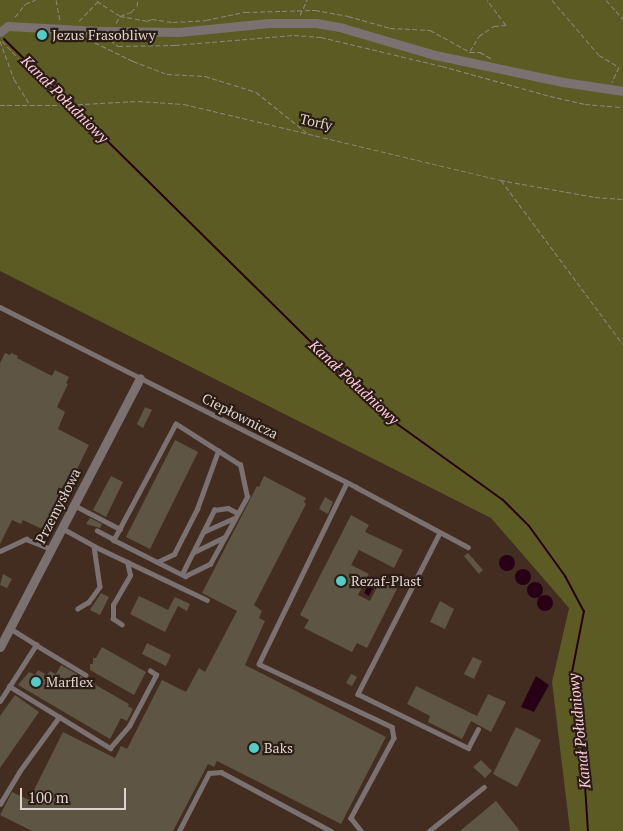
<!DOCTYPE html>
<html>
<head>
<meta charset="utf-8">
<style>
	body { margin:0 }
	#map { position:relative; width:623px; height:831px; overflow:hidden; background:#36261d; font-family:"PT Serif",serif }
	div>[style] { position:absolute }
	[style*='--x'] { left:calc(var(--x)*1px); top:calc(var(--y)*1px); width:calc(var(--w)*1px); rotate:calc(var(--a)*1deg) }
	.built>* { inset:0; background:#432d20 }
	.forest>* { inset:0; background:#5d5b24 }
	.water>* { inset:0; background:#270015 }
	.round { border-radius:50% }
	.stream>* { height:2px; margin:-1px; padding:0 1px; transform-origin:1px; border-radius:1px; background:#270015 }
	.building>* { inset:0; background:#5f5545 }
	.path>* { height:1px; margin-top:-0.5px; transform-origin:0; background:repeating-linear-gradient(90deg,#92847e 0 5px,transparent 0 7.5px) }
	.service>* { height:4.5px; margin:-2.25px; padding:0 2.25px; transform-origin:2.25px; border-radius:2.25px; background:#7b7170 }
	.minor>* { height:9px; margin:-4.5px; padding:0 4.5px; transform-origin:4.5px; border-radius:4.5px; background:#7b7170 }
	.dots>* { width:14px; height:14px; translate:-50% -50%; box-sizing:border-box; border:2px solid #2b1c14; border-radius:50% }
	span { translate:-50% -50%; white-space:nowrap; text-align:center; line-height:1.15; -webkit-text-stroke:4.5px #2b1c14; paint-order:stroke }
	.poi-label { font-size:14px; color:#dfd4cf }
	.left { translate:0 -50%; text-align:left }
	.street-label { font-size:14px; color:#dfd4cf }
	.water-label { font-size:15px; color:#ffcce0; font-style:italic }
	.scale { position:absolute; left:20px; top:788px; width:106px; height:22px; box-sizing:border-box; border:2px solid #dfd4cf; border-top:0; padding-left:6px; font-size:15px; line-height:18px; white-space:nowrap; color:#dfd4cf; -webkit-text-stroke:4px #2b1c14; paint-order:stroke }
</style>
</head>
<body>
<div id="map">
	<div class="built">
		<div style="clip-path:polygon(0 271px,491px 518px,569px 608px,552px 682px,570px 831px,0 831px)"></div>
	</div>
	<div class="forest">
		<div style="clip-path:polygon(0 0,623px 0,623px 831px,570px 831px,552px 682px,569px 608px,491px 518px,0 271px)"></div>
	</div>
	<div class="water">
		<div class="round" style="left:499px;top:555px;width:16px;height:16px"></div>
		<div class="round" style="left:515px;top:569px;width:16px;height:16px"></div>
		<div style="clip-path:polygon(372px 577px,377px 580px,369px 596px,364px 593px)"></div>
		<div class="round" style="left:527px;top:582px;width:16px;height:16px"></div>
		<div class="round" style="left:537px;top:595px;width:16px;height:16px"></div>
		<div style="clip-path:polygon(536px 676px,549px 685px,534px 712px,521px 707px)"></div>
	</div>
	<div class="stream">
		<div style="--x:4;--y:39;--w:537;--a:44.62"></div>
		<div style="--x:386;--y:416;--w:144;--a:35.7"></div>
		<div style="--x:503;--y:500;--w:37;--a:45"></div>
		<div style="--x:529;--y:526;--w:62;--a:54.2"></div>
		<div style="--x:565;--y:576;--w:40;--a:62"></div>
		<div style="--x:584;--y:611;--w:67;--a:101.1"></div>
		<div style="--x:571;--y:677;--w:45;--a:77.2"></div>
		<div style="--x:581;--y:721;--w:110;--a:86.4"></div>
	</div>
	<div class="building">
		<div style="clip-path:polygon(5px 353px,10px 355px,11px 353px,18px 356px,17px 358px,52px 376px,55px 370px,69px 377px,66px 383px,68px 384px,57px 407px,65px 412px,58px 429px,89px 445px,46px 531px,23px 520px,21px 524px,12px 520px,0 544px,0 363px)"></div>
		<div style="clip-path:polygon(145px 407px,152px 410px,143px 428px,137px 424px)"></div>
		<div style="clip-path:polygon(175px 440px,198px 452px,150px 549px,126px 537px)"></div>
		<div style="clip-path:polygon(111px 476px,123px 482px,106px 517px,93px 510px)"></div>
		<div style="clip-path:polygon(264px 476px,306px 498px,304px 502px,306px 504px,254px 605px,262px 611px,259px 618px,265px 621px,245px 665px,386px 737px,341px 824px,217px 761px,214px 767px,208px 764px,173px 831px,32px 831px,0 815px,12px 792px,29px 800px,63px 732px,115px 758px,121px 746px,127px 749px,162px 680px,186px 692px,199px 668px,205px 672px,237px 611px,202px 593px,257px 486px,259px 487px)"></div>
		<div style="clip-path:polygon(325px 497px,333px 502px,328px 514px,319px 509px)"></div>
		<div style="clip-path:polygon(351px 515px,369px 525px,365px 532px,403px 550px,394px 568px,359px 550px,351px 565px,369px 574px,358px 595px,370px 601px,382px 577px,399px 585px,367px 648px,357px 643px,352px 652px,304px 628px,309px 620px,300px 615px)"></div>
		<div style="clip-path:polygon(90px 518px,102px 524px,100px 528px,86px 524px)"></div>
		<div style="clip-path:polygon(468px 553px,483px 570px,479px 574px,464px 556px)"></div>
		<div style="clip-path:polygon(3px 574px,12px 579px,7px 588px,0 585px)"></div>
		<div style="clip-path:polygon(101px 593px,109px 597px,100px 615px,90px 610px)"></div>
		<div style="clip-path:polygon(139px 596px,168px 610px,175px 597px,190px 604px,187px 611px,178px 606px,165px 632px,130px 614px)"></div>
		<div style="clip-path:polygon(440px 601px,454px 609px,445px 629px,430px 622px)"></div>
		<div style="clip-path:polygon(147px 643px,171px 655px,166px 666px,142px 654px)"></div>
		<div style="clip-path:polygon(102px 647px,146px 672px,134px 695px,90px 670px,90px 664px,93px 664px,93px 658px,96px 658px)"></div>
		<div style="clip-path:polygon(473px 657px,482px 661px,474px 679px,464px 674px)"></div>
		<div style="clip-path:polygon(61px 665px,129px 704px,128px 706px,133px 709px,127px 721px,121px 718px,110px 739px,18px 685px,29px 672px,35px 675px,38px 670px,47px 675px,50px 671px,56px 674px)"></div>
		<div style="clip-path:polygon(351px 674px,357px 677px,352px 686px,346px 683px)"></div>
		<div style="clip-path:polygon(416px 686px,477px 716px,488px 694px,506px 702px,491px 732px,471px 721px,462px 739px,428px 722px,430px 716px,407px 704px)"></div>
		<div style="clip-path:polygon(15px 695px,39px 712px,0 768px,0 716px)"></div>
		<div style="clip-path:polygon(516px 727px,541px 740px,517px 787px,493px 774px)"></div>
		<div style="clip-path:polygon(481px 760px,492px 771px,485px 778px,473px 767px)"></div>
		<div style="clip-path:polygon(496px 801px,520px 831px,460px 831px)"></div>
	</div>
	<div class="path">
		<div style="--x:56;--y:0;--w:21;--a:79"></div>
		<div style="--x:552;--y:0;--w:72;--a:49.5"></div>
		<div style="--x:599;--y:55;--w:23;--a:31"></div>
		<div style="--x:619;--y:67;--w:17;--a:115"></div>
		<div style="--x:606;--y:0;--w:25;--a:48"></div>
		<div style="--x:97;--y:1;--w:27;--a:33"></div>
		<div style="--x:120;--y:16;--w:27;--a:10"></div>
		<div style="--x:147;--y:21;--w:5;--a:-22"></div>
		<div style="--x:152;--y:19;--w:21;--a:8"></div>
		<div style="--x:173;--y:22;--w:33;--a:-3"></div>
		<div style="--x:206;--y:20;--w:40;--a:-12"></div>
		<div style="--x:245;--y:12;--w:70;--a:-1.6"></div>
		<div style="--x:315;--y:10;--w:34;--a:10"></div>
		<div style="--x:348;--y:16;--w:44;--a:15.9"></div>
		<div style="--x:390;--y:28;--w:40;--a:2.9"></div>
		<div style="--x:430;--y:30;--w:46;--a:28.8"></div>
		<div style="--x:470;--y:52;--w:10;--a:0"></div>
		<div style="--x:480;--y:52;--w:14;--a:30"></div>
		<div style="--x:300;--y:15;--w:17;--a:-65"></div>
		<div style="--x:15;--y:17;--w:16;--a:-52"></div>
		<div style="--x:25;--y:4;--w:11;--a:-22"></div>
		<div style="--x:79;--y:21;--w:29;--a:-46"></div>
		<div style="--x:116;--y:23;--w:8;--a:-60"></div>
		<div style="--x:120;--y:16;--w:12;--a:-20"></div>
		<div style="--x:131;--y:12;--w:8;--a:-45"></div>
		<div style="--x:137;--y:6;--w:6;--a:-81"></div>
		<div style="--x:88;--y:39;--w:50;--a:26.1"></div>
		<div style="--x:133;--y:61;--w:36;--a:21"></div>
		<div style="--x:167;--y:74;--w:38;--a:3"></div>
		<div style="--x:205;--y:76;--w:53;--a:17.4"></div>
		<div style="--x:256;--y:92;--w:65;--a:38.8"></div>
		<div style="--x:110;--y:40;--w:10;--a:37"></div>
		<div style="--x:118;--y:46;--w:57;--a:-1"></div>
		<div style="--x:175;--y:45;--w:119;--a:-4.8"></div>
		<div style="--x:294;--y:35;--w:27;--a:4"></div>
		<div style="--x:321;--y:37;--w:124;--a:13.5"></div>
		<div style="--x:442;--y:66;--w:112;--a:15.5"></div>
		<div style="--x:550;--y:96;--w:36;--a:13"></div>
		<div style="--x:585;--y:104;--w:38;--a:5"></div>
		<div style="--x:0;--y:41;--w:40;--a:69.8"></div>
		<div style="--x:14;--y:79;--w:31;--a:58"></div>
		<div style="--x:2;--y:41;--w:88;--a:46.4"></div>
		<div style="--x:470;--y:51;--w:17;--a:-59"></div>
		<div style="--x:479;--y:36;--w:18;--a:-34"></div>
		<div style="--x:494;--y:26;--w:12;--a:-5"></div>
		<div style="--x:506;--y:25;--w:31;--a:-127"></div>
		<div style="--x:0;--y:105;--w:63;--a:0"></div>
		<div style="--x:63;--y:105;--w:75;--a:-3.1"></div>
		<div style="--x:138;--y:101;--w:46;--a:3.7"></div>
		<div style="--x:184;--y:104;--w:325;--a:13.5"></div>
		<div style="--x:500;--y:180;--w:97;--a:10.1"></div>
		<div style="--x:595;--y:197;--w:28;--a:4"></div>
		<div style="--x:501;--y:180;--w:204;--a:53.4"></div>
	</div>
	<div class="service">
		<div style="--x:0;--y:307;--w:399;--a:26.8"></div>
		<div style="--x:356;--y:487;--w:127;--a:28.2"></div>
		<div style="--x:347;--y:483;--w:201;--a:115.9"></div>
		<div style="--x:259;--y:664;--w:147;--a:25.3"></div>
		<div style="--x:392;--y:727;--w:11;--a:80"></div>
		<div style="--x:394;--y:738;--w:91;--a:118.3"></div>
		<div style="--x:351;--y:818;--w:16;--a:52"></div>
		<div style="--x:74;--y:505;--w:52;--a:27.6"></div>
		<div style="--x:120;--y:529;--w:13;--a:119"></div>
		<div style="--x:114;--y:540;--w:19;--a:-152"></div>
		<div style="--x:62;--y:528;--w:37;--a:29"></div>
		<div style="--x:94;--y:546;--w:41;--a:81.7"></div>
		<div style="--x:100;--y:587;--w:19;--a:126"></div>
		<div style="--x:89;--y:602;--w:13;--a:148"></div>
		<div style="--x:203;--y:532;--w:35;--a:-24"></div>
		<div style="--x:440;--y:533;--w:181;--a:117"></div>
		<div style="--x:358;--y:694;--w:123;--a:26.1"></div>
		<div style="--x:468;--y:748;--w:21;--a:-62"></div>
		<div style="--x:114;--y:540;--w:80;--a:26.9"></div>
		<div style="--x:185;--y:576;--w:28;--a:-26"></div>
		<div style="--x:210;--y:564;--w:77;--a:-61.1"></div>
		<div style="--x:247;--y:497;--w:33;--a:-102"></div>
		<div style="--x:240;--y:465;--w:76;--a:-147.4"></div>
		<div style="--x:176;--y:424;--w:119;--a:118.1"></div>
		<div style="--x:94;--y:546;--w:125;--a:25.5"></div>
		<div style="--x:0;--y:551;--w:29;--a:-25"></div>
		<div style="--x:26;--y:539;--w:27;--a:22"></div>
		<div style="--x:194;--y:552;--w:34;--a:-26"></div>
		<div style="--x:157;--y:562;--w:19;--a:-25"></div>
		<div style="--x:174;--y:554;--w:51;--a:-62.9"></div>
		<div style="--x:197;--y:509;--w:62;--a:-70.1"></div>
		<div style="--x:182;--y:574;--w:72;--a:-63.4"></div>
		<div style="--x:214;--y:510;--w:14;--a:-8"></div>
		<div style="--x:228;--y:508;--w:11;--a:27"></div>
		<div style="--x:122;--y:625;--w:11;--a:-146"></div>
		<div style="--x:113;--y:619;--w:14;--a:-90"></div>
		<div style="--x:113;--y:605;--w:34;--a:-60"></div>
		<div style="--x:130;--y:575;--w:13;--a:-103"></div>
		<div style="--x:36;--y:645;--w:58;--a:31"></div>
		<div style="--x:9;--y:686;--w:119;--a:31.5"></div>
		<div style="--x:110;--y:748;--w:29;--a:-49"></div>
		<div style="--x:129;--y:726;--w:58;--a:-62.1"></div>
		<div style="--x:156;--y:675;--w:7;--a:-146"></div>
		<div style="--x:0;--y:701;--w:67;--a:-57.3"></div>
		<div style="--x:36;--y:645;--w:31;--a:-148"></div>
		<div style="--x:0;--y:804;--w:37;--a:-59"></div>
		<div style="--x:19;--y:772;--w:68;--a:-54"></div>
		<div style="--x:179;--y:831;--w:65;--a:-62.7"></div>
		<div style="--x:209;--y:773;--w:12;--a:-5"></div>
		<div style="--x:221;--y:772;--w:125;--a:28.2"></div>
		<div style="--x:429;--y:831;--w:70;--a:-38.7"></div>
	</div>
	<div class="minor">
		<div style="--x:0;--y:32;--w:10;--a:-37"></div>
		<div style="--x:8;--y:26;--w:92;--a:3.1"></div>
		<div style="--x:100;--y:31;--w:79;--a:0.7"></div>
		<div style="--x:179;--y:32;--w:90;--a:-5.7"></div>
		<div style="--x:269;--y:23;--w:47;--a:0"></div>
		<div style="--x:316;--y:23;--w:27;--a:10"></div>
		<div style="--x:343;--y:28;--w:96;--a:16.4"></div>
		<div style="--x:435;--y:55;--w:131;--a:11.9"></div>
		<div style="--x:563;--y:82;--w:61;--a:8.5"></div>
		<div style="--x:0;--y:647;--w:303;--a:-62.5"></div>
	</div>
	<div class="dots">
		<div style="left:42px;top:35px;background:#53cdca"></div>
		<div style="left:341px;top:581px;background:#53cdca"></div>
		<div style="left:36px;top:682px;background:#53cdca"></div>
		<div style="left:254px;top:748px;background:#53cdca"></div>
	</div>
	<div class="poi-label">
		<span class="left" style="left:52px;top:35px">Jezus Frasobliwy</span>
		<span class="left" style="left:351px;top:581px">Rezaf-Plast</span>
		<span class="left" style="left:46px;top:682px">Marflex</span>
		<span class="left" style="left:264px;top:748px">Baks</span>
	</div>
	<div class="street-label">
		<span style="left:316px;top:122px;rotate:13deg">Torfy</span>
		<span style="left:240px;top:416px;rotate:27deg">Ciepłownicza</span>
		<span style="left:58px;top:506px;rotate:-63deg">Przemysłowa</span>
	</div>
	<div class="water-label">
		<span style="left:65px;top:99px;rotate:45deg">Kanał Południowy</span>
		<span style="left:354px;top:382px;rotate:43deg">Kanał Południowy</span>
		<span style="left:579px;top:731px;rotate:-96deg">Kanał Południowy</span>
	</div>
	<div class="scale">100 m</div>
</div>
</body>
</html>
